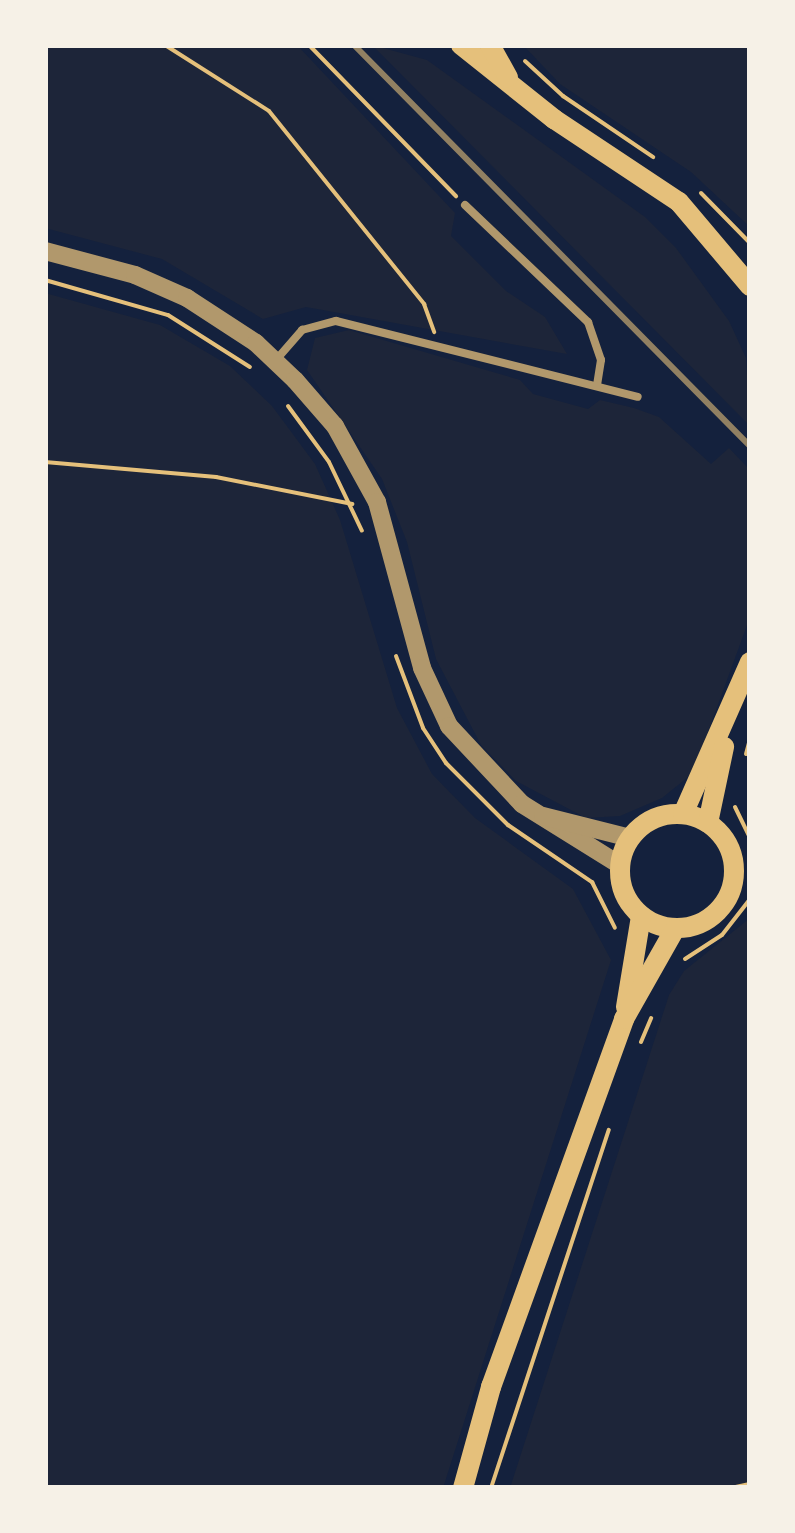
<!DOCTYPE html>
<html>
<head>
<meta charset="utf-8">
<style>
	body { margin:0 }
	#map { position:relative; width:795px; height:1533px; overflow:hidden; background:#14213d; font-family:"Crimson Pro",serif }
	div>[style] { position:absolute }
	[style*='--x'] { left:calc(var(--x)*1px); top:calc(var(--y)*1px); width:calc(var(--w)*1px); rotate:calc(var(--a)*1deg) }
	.green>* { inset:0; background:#1d2539 }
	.path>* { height:4px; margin:-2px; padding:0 2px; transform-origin:2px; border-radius:2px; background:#e5c07b }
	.service>* { height:8px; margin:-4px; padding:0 4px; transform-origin:4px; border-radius:4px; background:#b1986c }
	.tertiary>* { height:18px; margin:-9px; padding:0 9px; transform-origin:9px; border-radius:9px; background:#b1986c }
	.secondary>* { height:20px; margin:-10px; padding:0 10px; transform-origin:10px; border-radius:10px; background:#e5c07b }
	.secondary>.ring { margin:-10px; padding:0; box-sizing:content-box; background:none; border:20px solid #e5c07b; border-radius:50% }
	.rail>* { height:6px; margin:-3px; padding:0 3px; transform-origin:3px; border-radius:3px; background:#918062 }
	span { translate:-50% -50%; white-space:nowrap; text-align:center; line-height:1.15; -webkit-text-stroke:10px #f6f1e7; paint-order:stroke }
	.frame { position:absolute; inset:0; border:48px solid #f6f1e7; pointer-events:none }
</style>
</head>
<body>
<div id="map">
	<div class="green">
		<div style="clip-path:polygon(45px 45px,297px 45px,455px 213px,451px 236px,506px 291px,545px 317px,567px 354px,306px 307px,263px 319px,162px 259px,45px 228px)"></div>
		<div style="clip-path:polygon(372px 45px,427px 60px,645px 217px,676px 248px,729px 321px,746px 358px,750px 426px)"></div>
		<div style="clip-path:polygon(523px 45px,750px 45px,750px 227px,691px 172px,560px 84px)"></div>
		<div style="clip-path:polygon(45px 293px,160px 325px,230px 366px,272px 406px,315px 464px,340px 520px,397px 708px,432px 774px,475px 818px,573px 889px,611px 960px,443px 1488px,45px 1488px)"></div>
		<div style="clip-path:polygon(349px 330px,520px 380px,533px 394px,588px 409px,600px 400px,634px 408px,659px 417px,711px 464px,729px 448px,750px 470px,750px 617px,693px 773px,662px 798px,620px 816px,586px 818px,516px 781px,481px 745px,436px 659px,407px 542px,382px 479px,307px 370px,315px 338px)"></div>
		<div style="clip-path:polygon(750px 918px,750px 1488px,510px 1488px,669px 995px,684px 971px)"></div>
	</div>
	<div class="path">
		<div style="--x:165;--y:45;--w:123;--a:32.4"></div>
		<div style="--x:269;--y:111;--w:248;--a:51.2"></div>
		<div style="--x:424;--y:304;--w:30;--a:70"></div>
		<div style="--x:309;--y:45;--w:211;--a:45.8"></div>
		<div style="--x:525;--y:61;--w:52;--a:42.6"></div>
		<div style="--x:563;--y:96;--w:109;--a:34.1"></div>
		<div style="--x:701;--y:193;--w:70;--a:45.6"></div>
		<div style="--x:45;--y:280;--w:128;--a:15.9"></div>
		<div style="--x:168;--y:315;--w:97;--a:32.4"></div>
		<div style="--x:288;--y:406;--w:69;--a:53.8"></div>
		<div style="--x:329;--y:462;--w:76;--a:64.4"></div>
		<div style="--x:45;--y:462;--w:172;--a:5"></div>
		<div style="--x:216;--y:477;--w:139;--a:11.2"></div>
		<div style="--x:396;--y:656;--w:77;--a:69.4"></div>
		<div style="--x:423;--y:728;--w:42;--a:56.7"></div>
		<div style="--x:446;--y:763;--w:88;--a:45"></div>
		<div style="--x:508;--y:825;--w:102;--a:34.2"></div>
		<div style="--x:592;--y:882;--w:51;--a:63.4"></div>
		<div style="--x:746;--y:754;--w:16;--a:-75"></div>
		<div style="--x:735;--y:807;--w:34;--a:64"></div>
		<div style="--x:685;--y:959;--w:44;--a:-33"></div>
		<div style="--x:722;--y:935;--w:46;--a:-52.1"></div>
		<div style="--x:641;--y:1042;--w:26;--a:-67"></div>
		<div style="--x:491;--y:1488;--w:377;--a:-71.8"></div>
		<div style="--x:731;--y:1488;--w:19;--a:-12"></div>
	</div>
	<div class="service">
		<div style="--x:465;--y:205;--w:170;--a:43.6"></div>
		<div style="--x:588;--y:322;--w:40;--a:71.1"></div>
		<div style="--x:601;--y:360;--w:26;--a:99"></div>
		<div style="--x:276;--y:360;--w:40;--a:-49"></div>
		<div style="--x:302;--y:330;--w:35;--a:-15"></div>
		<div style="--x:336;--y:321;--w:311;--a:14.1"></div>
	</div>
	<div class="tertiary">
		<div style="--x:45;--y:251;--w:93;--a:14.9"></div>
		<div style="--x:135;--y:275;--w:57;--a:23.9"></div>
		<div style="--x:187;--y:298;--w:82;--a:33.1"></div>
		<div style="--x:256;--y:343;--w:54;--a:43.5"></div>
		<div style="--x:295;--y:380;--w:61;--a:49"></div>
		<div style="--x:335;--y:426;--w:87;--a:61.1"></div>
		<div style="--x:377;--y:502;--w:172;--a:74.8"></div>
		<div style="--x:422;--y:668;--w:64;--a:65"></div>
		<div style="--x:449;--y:726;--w:107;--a:46.9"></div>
		<div style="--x:522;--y:804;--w:115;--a:31.9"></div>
		<div style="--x:543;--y:816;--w:90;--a:14.2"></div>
	</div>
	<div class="secondary">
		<div style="--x:461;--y:45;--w:119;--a:38.5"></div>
		<div style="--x:554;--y:119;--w:150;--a:33.6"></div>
		<div style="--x:679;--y:202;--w:110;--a:49.8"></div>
		<div style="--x:490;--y:45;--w:37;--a:61"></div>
		<div class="ring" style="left:620px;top:814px;width:94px;height:94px"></div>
		<div style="--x:683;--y:814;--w:166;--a:-66.2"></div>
		<div style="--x:708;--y:823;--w:78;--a:-78.1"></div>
		<div style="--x:626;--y:1007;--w:92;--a:-80.6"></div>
		<div style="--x:463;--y:1488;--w:105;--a:-74.5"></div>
		<div style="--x:491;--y:1387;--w:391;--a:-70.1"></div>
		<div style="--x:624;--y:1019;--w:103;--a:-60.5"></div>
	</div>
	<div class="rail">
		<div style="--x:354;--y:45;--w:564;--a:45.36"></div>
	</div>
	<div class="frame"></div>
</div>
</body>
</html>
